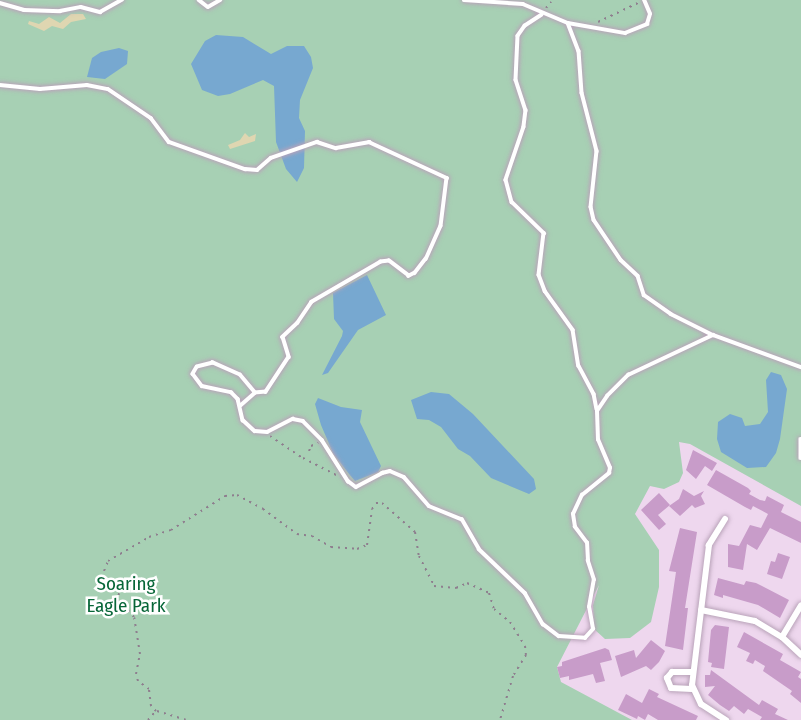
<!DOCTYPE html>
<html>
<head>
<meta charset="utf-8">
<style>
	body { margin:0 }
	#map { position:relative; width:801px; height:720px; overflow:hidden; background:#eed7ee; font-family:"Fira Sans Condensed",sans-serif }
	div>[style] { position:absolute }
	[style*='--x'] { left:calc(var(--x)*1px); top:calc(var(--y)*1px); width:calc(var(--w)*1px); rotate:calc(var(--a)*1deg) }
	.green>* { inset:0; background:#a7d0b4 }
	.sand>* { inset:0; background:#dfd6b1 }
	.water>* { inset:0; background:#77a8d0 }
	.building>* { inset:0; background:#c89cc9 }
	.path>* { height:2px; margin-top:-1px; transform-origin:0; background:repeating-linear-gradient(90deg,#8e7e8e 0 2px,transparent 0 7px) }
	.roads { filter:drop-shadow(0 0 2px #b9a3b9) drop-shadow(0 0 2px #b9a3b9) }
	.lane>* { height:3.5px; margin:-1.75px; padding:0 1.75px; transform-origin:1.75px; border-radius:1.75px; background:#fff }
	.street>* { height:6px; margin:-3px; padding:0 3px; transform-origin:3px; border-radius:3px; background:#fff }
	span { translate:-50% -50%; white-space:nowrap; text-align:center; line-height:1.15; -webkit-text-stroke:5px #fff; paint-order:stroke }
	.park-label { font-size:19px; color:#076638 }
</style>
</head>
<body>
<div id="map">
	<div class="green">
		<div style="clip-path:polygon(0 0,801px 0,801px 506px,690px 444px,679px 442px,683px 473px,679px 482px,664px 489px,650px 486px,635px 514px,659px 550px,659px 587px,651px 622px,630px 638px,605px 639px,594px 629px,593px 605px,599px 585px,557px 667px,561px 682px,632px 720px,0 720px)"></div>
	</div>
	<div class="sand">
		<div style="clip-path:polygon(71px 14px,83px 14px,86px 19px,71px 22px,63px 29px,52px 26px,44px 31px,28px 24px,29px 21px,39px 24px,49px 17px,60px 23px)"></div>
		<div style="clip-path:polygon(245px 133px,249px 137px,256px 134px,255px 141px,230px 149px,228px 145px,240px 140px)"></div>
	</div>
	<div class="water">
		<div style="clip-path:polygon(216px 35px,243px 37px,271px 54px,287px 46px,304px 46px,311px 57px,313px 68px,300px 100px,299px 118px,305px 131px,304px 168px,297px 182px,286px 169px,276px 142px,274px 86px,263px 80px,230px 94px,218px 96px,202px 90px,191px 64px,205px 41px)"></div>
		<div style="clip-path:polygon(119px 48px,128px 51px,127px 64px,105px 79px,87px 77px,92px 58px,101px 52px)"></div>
		<div style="clip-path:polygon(367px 275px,386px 315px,358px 330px,328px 373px,322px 375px,342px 336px,343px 331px,334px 319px,333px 293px)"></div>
		<div style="clip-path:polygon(771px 372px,781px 375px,787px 389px,780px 439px,776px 453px,766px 467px,747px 468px,721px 452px,717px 439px,718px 422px,730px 414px,742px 418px,745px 426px,760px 424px,768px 412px,766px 380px)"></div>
		<div style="clip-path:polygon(431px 392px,449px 394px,473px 414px,534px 479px,536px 489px,529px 494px,491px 478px,470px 456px,458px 449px,441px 427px,429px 420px,417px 419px,411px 400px)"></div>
		<div style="clip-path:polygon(318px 398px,341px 407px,362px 410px,360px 422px,381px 466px,378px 472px,355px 481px,349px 474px,333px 453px,321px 425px,315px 404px)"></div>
	</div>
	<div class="building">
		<div style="clip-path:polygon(693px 450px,717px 463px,712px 471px,705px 466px,696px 479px,686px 470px)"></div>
		<div style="clip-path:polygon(716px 470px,748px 488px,751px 491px,749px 494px,760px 500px,765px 501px,767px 496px,784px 505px,781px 512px,801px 522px,801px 543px,770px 528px,757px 550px,747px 544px,743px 570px,728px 567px,728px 544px,739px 546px,750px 525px,761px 528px,768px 514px,753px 506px,751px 510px,745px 507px,707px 485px)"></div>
		<div style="clip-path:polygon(683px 489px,694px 496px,704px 491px,701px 496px,705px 504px,695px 508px,692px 505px,680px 516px,669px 506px,679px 499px)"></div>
		<div style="clip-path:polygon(659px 493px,670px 505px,658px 515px,666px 524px,659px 530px,641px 510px)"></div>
		<div style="clip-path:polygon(680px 528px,697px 532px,685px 608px,688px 608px,683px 650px,665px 646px,676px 572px,669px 571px)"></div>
		<div style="clip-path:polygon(778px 553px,790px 557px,782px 579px,767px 574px,771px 561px,775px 562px)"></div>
		<div style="clip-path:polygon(718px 578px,744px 585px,746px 581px,756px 583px,789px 600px,780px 618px,758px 605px,723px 595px,723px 598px,714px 595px)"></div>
		<div style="clip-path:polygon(715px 625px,729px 627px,724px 669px,711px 667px,712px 663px,708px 662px,711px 630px)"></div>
		<div style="clip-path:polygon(744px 632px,783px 654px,780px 660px,801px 672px,798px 677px,801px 679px,801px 703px,790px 694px,792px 691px,763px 671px,765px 666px,755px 660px,753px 664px,746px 661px,750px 653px,737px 647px)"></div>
		<div style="clip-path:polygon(651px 640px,665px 651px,659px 662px,651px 670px,646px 666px,621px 677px,615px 656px,634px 650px,636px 658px)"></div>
		<div style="clip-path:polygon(605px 648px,609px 650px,612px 660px,600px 663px,605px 681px,596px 683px,593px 674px,569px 680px,569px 676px,560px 678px,557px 667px,562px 666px,562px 662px)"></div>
		<div style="clip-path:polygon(711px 670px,759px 705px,762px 700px,778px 709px,775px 714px,788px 720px,760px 720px,762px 717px,748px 709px,744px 714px,734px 706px,729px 711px,720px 705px,708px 695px,715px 686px,705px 687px,705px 675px,710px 675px)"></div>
		<div style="clip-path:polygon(649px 689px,659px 694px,657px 697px,698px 716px,696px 720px,658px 720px,648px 714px,645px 720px,638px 716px,637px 719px,618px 710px,626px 694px,642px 703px)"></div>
	</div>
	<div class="path">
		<div style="--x:546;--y:8;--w:8;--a:-50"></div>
		<div style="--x:598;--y:22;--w:47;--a:-25.5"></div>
		<div style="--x:270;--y:436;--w:40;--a:34"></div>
		<div style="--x:303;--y:458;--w:42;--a:27.2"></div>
		<div style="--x:309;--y:451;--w:5;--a:-68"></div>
		<div style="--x:311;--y:446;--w:8;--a:-23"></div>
		<div style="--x:156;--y:711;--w:7;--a:-135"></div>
		<div style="--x:151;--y:706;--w:17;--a:-97"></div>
		<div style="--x:149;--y:689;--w:14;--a:-144"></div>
		<div style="--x:138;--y:681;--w:7;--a:-106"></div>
		<div style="--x:136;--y:674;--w:20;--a:-79"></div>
		<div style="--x:140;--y:654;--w:37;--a:-99"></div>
		<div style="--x:134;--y:617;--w:20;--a:-131"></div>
		<div style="--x:121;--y:602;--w:14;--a:-107"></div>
		<div style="--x:117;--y:589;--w:16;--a:-137"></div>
		<div style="--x:105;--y:578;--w:7;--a:-98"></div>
		<div style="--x:104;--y:571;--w:11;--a:-68"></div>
		<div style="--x:108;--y:561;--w:48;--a:-30.3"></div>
		<div style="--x:149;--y:537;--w:23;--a:-18"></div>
		<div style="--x:171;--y:530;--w:64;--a:-32.2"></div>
		<div style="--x:225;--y:496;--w:12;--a:-5"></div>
		<div style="--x:237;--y:495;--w:30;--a:28"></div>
		<div style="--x:263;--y:509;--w:42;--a:36.3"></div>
		<div style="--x:297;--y:534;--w:15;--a:8"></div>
		<div style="--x:312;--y:536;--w:22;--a:30"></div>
		<div style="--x:331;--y:547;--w:26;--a:4"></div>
		<div style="--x:357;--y:549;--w:11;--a:-22"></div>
		<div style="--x:367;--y:545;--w:36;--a:-82"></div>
		<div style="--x:372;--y:509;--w:7;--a:-56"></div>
		<div style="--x:376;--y:503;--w:6;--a:0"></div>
		<div style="--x:382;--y:503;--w:44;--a:41.3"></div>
		<div style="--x:415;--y:532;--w:24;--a:81"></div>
		<div style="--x:419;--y:556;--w:34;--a:63"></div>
		<div style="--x:434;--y:586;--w:22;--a:5"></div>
		<div style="--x:456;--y:588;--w:12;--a:-24"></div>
		<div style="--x:467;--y:583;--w:24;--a:24"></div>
		<div style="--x:489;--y:593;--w:17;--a:73"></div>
		<div style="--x:494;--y:609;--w:21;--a:39"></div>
		<div style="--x:510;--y:622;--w:28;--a:58"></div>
		<div style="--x:525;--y:646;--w:9;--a:84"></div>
		<div style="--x:526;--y:655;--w:25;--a:122"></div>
		<div style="--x:513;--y:676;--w:46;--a:106.5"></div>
		<div style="--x:157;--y:711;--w:30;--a:17"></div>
		<div style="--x:148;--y:720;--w:11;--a:-49"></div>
	</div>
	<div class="roads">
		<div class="lane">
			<div style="--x:199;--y:0;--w:11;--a:38"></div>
			<div style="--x:208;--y:7;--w:14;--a:-30"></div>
			<div style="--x:464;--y:0;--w:59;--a:3.9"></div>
			<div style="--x:523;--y:4;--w:49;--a:22.9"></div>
			<div style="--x:568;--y:23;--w:58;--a:10"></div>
			<div style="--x:625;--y:33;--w:24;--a:-22"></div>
			<div style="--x:647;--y:24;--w:10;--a:-73"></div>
			<div style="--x:650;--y:14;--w:15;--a:-113"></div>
			<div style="--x:0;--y:3;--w:25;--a:16"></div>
			<div style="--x:24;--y:10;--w:36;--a:2"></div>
			<div style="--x:60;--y:11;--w:21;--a:-11"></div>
			<div style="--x:81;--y:7;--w:20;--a:15"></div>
			<div style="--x:100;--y:12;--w:25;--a:-29"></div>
			<div style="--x:542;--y:15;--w:20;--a:147"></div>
			<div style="--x:525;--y:26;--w:12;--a:125"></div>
			<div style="--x:518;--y:36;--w:44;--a:92.6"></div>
			<div style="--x:516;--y:80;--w:32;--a:72"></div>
			<div style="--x:526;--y:110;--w:17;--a:97"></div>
			<div style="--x:524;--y:127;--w:56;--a:108.8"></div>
			<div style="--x:506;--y:180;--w:23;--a:75"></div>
			<div style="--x:512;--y:202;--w:45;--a:44.1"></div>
			<div style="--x:544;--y:233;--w:42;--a:96.8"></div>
			<div style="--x:539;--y:275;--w:17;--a:69"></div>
			<div style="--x:545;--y:291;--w:48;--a:54.3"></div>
			<div style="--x:573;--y:330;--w:36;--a:81"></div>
			<div style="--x:579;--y:366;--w:32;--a:62"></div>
			<div style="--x:594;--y:394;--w:15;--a:79"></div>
			<div style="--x:568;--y:23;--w:30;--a:69"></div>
			<div style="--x:579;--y:51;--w:42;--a:85.9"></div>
			<div style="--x:582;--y:93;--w:60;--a:75.5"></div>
			<div style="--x:597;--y:151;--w:56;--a:96.1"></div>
			<div style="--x:591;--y:207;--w:13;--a:77"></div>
			<div style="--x:594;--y:220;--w:48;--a:56"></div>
			<div style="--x:621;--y:260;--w:23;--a:43"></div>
			<div style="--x:638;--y:276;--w:20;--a:72"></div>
			<div style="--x:644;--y:295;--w:33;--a:35"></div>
			<div style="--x:671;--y:314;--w:47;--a:26.6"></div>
			<div style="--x:0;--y:85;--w:40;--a:5.7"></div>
			<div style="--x:40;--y:89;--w:47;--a:-4.9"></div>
			<div style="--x:87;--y:85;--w:21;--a:11"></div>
			<div style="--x:108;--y:89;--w:52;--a:34"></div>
			<div style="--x:151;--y:118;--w:30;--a:53"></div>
			<div style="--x:169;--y:142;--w:81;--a:19.6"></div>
			<div style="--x:245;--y:169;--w:12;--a:5"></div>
			<div style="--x:257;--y:170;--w:18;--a:-41"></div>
			<div style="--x:271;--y:158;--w:49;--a:-19.2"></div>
			<div style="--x:317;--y:142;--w:20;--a:18"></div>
			<div style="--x:336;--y:148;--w:34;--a:-10"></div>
			<div style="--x:369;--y:142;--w:86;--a:24.8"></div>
			<div style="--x:447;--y:178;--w:48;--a:97.1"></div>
			<div style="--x:441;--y:226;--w:36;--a:114"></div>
			<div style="--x:426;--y:259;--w:18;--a:128"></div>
			<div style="--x:415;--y:273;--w:7;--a:153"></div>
			<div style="--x:409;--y:276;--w:25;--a:-143"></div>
			<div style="--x:389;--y:261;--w:8;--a:173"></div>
			<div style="--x:381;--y:262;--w:80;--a:149.9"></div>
			<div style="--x:312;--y:302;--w:25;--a:124"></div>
			<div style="--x:298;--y:323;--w:21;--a:137"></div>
			<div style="--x:283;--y:337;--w:21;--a:73"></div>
			<div style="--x:289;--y:357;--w:42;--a:123.3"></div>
			<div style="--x:266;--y:392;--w:11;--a:175"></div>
			<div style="--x:255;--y:393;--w:23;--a:-130"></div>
			<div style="--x:240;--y:375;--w:30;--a:-156"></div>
			<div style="--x:213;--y:363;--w:16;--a:166"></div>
			<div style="--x:197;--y:367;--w:8;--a:120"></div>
			<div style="--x:193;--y:374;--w:15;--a:53"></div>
			<div style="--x:202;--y:386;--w:30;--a:12"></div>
			<div style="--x:231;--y:392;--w:10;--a:45"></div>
			<div style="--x:238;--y:399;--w:22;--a:77"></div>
			<div style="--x:243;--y:420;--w:16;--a:43"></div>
			<div style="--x:255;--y:431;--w:12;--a:5"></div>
			<div style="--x:267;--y:432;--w:29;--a:-27"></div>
			<div style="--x:293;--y:419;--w:10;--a:11"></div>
			<div style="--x:303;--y:421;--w:27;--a:45"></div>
			<div style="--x:322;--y:440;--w:49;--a:57.6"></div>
			<div style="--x:348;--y:481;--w:10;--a:37"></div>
			<div style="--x:356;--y:487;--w:30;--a:-28"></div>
			<div style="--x:382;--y:473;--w:8;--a:-14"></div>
			<div style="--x:390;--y:471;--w:15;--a:23"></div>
			<div style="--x:404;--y:477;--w:38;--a:49"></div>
			<div style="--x:429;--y:506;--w:35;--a:22"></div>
			<div style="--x:462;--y:519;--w:34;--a:60"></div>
			<div style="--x:479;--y:549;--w:64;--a:43.7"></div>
			<div style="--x:525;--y:593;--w:36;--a:60"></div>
			<div style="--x:543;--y:624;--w:20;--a:37"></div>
			<div style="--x:559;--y:636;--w:26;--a:4"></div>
			<div style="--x:585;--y:638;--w:12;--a:-48"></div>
			<div style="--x:593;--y:629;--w:22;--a:-100"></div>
			<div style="--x:589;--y:607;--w:27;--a:-80"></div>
			<div style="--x:594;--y:580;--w:20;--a:-108"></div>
			<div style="--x:588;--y:561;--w:18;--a:-93"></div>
			<div style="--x:587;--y:543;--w:20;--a:-127"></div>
			<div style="--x:575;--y:527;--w:13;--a:-99"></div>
			<div style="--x:573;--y:514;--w:21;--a:-65"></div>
			<div style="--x:582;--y:495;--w:35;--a:-39"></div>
			<div style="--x:609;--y:473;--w:5;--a:-79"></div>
			<div style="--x:610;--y:468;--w:30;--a:-113"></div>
			<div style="--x:598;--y:440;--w:29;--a:-92"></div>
			<div style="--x:597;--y:411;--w:18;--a:-56"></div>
			<div style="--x:607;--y:396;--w:30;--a:-45"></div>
			<div style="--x:628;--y:375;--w:94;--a:-25.2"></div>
			<div style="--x:713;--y:335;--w:94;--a:20"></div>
			<div style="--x:241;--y:405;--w:18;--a:-41"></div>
			<div style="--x:801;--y:439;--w:19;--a:90"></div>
		</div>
		<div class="street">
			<div style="--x:725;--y:519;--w:31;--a:122"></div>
			<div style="--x:709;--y:545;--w:141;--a:96.9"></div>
			<div style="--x:692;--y:685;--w:21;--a:65"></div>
			<div style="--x:701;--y:704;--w:30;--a:33"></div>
			<div style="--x:701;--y:610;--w:55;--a:11.5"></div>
			<div style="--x:755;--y:621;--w:31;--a:31"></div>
			<div style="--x:782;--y:637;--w:26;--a:43"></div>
			<div style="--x:782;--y:637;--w:37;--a:-59"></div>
			<div style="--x:692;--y:689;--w:21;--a:-177"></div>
			<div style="--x:671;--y:688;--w:11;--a:-112"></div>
			<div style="--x:667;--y:678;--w:8;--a:-50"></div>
			<div style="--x:672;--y:672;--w:21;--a:0"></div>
		</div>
	</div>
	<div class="park-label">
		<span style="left:126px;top:595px">Soaring<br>Eagle Park</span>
	</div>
</div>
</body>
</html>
